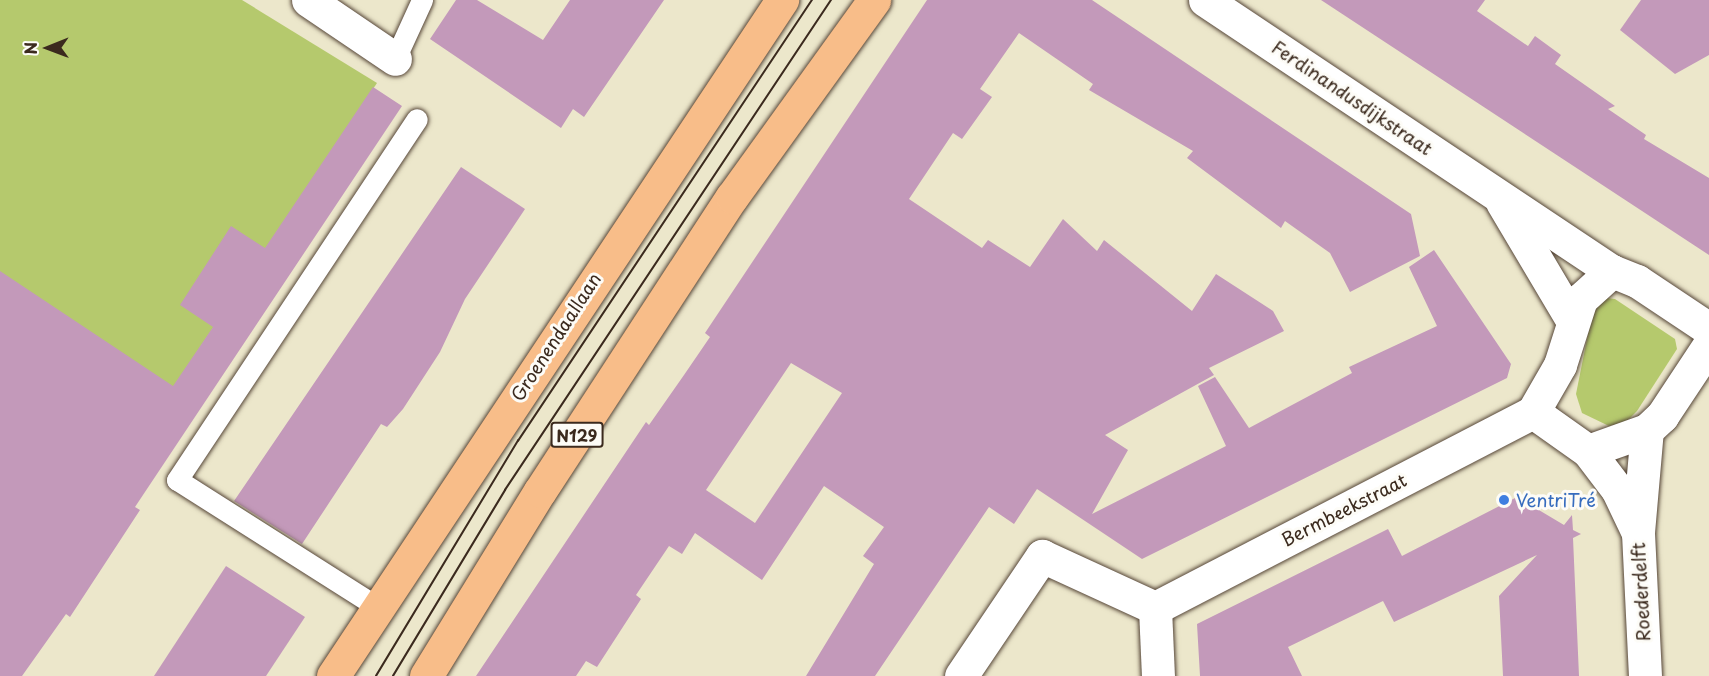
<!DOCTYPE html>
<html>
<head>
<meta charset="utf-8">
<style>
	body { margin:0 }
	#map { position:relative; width:1709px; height:676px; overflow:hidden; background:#ece7cb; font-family:"Playpen Sans",sans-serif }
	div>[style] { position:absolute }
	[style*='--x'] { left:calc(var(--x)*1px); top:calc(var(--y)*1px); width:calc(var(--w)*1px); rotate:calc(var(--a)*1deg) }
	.green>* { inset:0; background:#b5c96d }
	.building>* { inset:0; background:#c399ba }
	.roads { filter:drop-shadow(0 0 2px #564638) drop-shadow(0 0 2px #564638) }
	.lane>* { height:21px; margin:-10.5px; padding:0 10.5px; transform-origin:10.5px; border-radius:10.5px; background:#fff }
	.street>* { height:33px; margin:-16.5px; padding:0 16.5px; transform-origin:16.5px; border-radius:16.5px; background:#fff }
	.primary>* { height:33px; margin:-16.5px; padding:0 16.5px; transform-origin:16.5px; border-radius:16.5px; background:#f8bd89 }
	.tram>* { height:1.5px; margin:-0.75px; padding:0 0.75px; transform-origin:0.75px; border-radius:0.75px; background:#3b2a1e }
	.dots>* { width:16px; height:16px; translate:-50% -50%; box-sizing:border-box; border:3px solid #fdfcf7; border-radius:50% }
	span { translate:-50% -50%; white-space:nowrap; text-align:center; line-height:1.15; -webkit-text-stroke:6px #fdfcf7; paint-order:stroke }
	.shield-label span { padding:2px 4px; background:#fdfcf7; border:2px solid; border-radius:4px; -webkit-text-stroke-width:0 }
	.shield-label { font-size:16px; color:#3b2a1e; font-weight:700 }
	.street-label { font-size:18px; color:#3b2a1e }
	.shop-label { font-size:18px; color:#366cbe }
	.left { translate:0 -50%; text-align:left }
	.north { position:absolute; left:18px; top:18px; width:60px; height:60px; -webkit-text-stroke:4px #fdfcf7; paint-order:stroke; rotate:269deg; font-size:16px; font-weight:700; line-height:24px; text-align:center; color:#3b2a1e }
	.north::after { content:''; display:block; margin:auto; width:21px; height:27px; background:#3b2a1e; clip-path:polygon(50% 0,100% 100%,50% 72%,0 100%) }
</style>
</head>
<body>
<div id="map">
	<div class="green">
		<div style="clip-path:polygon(0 0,242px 0,377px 83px,0 646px)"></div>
		<div style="clip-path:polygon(1606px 298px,1615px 299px,1675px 339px,1677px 349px,1637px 411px,1626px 422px,1609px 426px,1582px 413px,1576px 394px,1594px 304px)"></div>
	</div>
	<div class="building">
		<div style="clip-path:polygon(456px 0,477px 0,543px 40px,570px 0,664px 0,584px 117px,573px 109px,561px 128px,430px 39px)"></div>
		<div style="clip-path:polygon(evenodd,927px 0,1092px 0,1411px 214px,1420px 256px,1350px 292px,1330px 253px,1285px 221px,1281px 228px,1187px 158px,1193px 151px,1089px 90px,1093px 84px,1019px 33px,980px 89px,992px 97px,962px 139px,953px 133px,909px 199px,982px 248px,988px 240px,1030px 267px,1063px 219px,1097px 251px,1104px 240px,1192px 311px,1216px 274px,1273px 311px,1284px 331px,1209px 368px,1214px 375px,1105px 435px,1128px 450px,1092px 514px,1226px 446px,1198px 386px,1215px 377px,1249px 428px,1352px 373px,1349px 367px,1437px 326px,1409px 267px,1434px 250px,1511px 364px,1507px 378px,1142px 559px,1037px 489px,1014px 524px,989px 507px,875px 676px,806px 676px,874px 564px,863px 556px,884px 527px,824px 486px,762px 580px,695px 533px,682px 554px,669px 546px,636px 595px,641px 599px,597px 667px,586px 661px,576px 676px,476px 676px,646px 422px,649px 425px,684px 375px,710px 337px,705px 333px,927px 0,791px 363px,842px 393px,755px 523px,706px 490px,791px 363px)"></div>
		<div style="clip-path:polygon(1321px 0,1485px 0,1477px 11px,1528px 46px,1535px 36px,1561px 55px,1555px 64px,1615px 106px,1608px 109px,1646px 135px,1644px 139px,1709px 178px,1709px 255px)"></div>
		<div style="clip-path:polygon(1641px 0,1709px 0,1709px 55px,1675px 74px,1620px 30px)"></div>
		<div style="clip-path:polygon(373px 87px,402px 106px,135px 507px,140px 510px,70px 617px,66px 614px,22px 676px,0 676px,0 271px,173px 386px,213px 327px,180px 305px,231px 226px,265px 248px)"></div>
		<div style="clip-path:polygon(461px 167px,525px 209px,465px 299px,440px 352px,403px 409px,387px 427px,381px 424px,302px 544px,234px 501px)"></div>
		<div style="clip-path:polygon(1517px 497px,1564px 525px,1572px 515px,1573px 530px,1581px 534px,1573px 538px,1579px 676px,1503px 676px,1499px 596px,1537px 555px,1394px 622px,1383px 601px,1288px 647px,1302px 676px,1200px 676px,1197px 624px,1388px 529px,1402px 556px)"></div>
		<div style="clip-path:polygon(226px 566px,305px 617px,266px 676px,154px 676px)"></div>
	</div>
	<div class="roads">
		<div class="lane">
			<div style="--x:395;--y:59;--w:65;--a:-65.4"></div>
			<div style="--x:379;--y:608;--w:239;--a:-147.6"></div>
			<div style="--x:177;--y:480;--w:433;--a:-56.4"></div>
		</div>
		<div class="street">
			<div style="--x:308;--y:0;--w:105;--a:34.1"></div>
			<div style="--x:1205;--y:0;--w:489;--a:33.7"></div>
			<div style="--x:1612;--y:271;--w:27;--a:22"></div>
			<div style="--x:1637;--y:281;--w:87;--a:33.7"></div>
			<div style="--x:1502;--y:202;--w:137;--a:59.3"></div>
			<div style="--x:1612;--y:271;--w:42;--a:137.9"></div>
			<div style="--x:1581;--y:299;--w:69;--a:107.7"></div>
			<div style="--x:1560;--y:365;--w:54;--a:119.9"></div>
			<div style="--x:1533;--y:412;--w:67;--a:35.3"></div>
			<div style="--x:1588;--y:451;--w:63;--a:-19.6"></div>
			<div style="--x:1647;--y:430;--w:21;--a:-43"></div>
			<div style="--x:1662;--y:416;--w:85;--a:-56.5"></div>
			<div style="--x:1588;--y:451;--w:48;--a:52.7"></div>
			<div style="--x:1617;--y:489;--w:49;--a:64.5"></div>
			<div style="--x:1638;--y:533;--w:143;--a:87.2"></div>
			<div style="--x:1638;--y:532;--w:102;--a:-85"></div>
			<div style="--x:1155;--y:608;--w:426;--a:-27.4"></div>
			<div style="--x:1155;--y:608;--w:68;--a:87.5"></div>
			<div style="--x:961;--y:676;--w:145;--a:-56"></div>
			<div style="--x:1042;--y:556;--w:124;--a:24.7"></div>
		</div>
		<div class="primary">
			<div style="--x:333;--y:676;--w:812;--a:-56.41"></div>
			<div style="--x:426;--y:676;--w:217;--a:-58.4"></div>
			<div style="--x:540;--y:491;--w:351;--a:-56.9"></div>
			<div style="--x:732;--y:197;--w:243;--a:-54.2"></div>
		</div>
	</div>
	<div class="tram">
		<div style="--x:376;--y:676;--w:275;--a:-58.9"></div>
		<div style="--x:518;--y:441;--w:530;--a:-56.31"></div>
		<div style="--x:393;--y:676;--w:217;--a:-58.9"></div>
		<div style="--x:505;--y:490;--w:589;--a:-56.36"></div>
	</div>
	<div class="dots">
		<div style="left:1504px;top:500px;background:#3f7fe0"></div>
	</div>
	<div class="shield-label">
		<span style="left:577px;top:435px">N129</span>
	</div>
	<div class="street-label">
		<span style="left:1352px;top:98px;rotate:34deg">Ferdinandusdijkstraat</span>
		<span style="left:556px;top:337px;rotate:-57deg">Groenendaallaan</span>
		<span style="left:1344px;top:510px;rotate:-27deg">Bermbeekstraat</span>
		<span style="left:1641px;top:592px;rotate:-93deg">Roederdelft</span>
	</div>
	<div class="shop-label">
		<span class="left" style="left:1516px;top:500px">VentriTré</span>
	</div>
	<div class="north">N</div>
</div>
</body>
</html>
